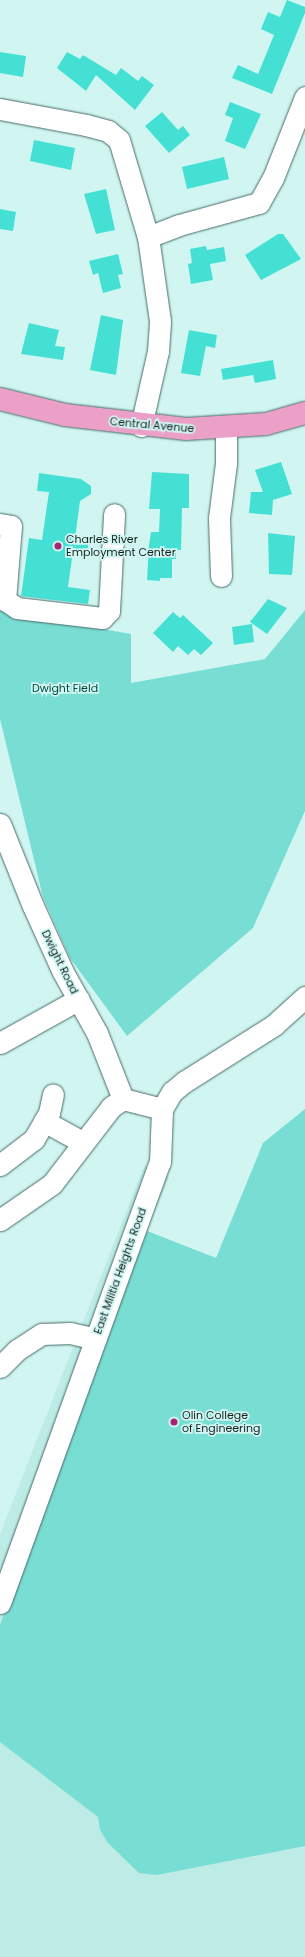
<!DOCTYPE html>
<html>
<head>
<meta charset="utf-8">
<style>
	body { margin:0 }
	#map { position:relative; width:305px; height:1957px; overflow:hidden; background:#d1f6f2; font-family:Poppins,sans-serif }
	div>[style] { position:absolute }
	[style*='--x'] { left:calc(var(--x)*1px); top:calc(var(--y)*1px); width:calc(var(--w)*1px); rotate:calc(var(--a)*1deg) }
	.built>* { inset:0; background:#bdebe5 }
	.green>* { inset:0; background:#78ded4 }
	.building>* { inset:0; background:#45e0d4 }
	.roads { filter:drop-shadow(0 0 1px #496a67) drop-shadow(0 0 1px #496a67) }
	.minor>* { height:21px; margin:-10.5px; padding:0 10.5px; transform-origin:10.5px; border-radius:10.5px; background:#fff }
	.major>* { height:22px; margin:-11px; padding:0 11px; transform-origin:11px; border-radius:11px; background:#eba0c8 }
	.dots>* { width:11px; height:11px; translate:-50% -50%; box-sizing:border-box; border:2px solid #d1f6f2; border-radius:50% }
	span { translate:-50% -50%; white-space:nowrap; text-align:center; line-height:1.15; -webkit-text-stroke:3.5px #d1f6f2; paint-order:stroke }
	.street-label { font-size:11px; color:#152221 }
	.poi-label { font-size:11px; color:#152221 }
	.left { translate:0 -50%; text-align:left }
	.park-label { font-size:11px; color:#004844 }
</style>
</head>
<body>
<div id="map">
	<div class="built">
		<div style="clip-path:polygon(305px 1109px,305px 1957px,0 1957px,0 1534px,144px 1166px,169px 1177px,147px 1231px,216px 1258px,263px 1143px)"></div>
	</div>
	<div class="green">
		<div style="clip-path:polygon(305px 610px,305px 811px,253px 928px,127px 1036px,70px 958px,43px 897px,0 719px,0 611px,131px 634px,131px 683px,265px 659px)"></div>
		<div style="clip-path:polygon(305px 1109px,305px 1846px,157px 1875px,139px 1873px,108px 1843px,100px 1830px,98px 1817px,0 1742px,0 1625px,147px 1231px,216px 1258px,263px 1143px)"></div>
	</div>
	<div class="building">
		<div style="clip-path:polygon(287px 0,305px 7px,305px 13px,272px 94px,232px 78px,238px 65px,258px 74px,274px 35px,261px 29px,268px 12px,280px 17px)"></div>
		<div style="clip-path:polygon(0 52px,26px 56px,23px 77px,0 73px)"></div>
		<div style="clip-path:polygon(67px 52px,80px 59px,83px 55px,116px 75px,121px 68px,138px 81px,142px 76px,154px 85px,135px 110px,96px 75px,86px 91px,57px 68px)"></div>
		<div style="clip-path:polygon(230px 102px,261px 114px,245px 149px,225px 141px,233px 118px,225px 115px)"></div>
		<div style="clip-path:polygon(162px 112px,178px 130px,183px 126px,190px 135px,169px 153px,145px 126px)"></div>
		<div style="clip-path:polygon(34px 140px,75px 148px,71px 170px,30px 161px)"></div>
		<div style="clip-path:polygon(224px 157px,229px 179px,187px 189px,182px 167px)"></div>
		<div style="clip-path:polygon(106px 189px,115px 230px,96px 234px,84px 194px)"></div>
		<div style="clip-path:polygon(0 209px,16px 212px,13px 231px,0 229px)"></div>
		<div style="clip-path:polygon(278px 234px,283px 234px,301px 259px,261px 280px,245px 255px)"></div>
		<div style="clip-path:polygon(206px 246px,207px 250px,224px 247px,226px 261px,210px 264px,213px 280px,191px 284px,188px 264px,192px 263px,190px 249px)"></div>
		<div style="clip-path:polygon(118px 254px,123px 274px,118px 275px,121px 288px,103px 293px,98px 273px,93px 275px,89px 261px)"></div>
		<div style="clip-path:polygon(101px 315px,123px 320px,116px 375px,90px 370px)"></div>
		<div style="clip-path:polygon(29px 323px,59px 330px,55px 346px,65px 347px,63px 360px,21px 354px)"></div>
		<div style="clip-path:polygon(189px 330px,217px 335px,215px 348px,206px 346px,200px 376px,181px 373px)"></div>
		<div style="clip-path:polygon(273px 360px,276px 379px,255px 383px,253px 375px,223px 380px,221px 369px)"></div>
		<div style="clip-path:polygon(281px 462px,292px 494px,273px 500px,272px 515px,249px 513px,251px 492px,263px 492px,255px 470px)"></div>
		<div style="clip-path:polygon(152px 472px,189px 474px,189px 508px,182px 508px,181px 550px,176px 550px,176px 559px,172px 559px,172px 578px,160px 578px,160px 581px,147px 580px,149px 545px,151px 532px,159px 532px,160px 509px,149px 509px)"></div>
		<div style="clip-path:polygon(39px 473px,81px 479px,91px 486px,91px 494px,80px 501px,75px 538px,89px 540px,87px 554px,73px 551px,68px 587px,90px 590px,88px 604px,21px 596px,29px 538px,42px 540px,49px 492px,37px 491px)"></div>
		<div style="clip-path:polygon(268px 533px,295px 536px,292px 575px,269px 574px)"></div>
		<div style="clip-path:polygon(268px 599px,287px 608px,267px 634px,250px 622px)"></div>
		<div style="clip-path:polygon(173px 612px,180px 618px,183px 615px,213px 643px,201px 655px,194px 649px,188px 655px,178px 646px,173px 652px,153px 633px)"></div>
		<div style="clip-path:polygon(252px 624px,254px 642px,234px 645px,232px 627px)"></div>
	</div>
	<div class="roads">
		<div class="minor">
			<div style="--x:0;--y:109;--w:87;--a:10.5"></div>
			<div style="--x:86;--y:125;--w:23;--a:15"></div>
			<div style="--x:108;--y:131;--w:14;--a:39"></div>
			<div style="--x:119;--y:140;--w:101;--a:73.4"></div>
			<div style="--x:141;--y:426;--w:77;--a:-77.2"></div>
			<div style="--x:158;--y:351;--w:30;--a:-86"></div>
			<div style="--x:160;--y:321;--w:85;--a:-98.1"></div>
			<div style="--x:148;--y:237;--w:33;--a:-21"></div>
			<div style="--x:179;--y:225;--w:83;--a:-15.4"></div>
			<div style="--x:259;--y:203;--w:29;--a:-61"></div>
			<div style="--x:273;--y:178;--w:87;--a:-68.4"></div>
			<div style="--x:0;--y:524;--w:11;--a:10"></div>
			<div style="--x:11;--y:526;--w:74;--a:94.6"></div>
			<div style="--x:5;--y:600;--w:5;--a:-169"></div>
			<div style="--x:221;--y:576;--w:58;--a:-92"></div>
			<div style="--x:219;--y:518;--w:55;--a:-82.7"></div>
			<div style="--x:226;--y:463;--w:35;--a:-90"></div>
			<div style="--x:5;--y:600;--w:14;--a:34"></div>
			<div style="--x:17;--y:608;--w:86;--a:6.7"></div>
			<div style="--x:102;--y:618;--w:10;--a:-45"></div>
			<div style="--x:109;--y:611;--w:97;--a:-87"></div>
			<div style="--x:0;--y:824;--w:88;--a:68.1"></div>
			<div style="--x:33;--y:906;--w:72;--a:65.6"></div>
			<div style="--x:63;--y:972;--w:70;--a:60.9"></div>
			<div style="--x:97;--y:1033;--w:71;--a:68.5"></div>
			<div style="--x:0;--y:1043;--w:90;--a:-29.1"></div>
			<div style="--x:44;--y:1121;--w:43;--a:28.9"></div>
			<div style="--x:0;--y:1165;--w:43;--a:-37.4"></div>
			<div style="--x:34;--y:1139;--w:30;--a:-60"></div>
			<div style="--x:49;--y:1113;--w:19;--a:-78"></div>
			<div style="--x:0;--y:1220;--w:63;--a:-34.7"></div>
			<div style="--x:52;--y:1184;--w:97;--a:-52.5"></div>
			<div style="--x:111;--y:1107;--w:14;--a:-34"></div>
			<div style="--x:123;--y:1099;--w:40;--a:14.4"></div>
			<div style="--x:0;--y:1367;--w:24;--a:-45"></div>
			<div style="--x:17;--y:1350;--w:30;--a:-33"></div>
			<div style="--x:42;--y:1334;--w:28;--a:-2"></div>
			<div style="--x:70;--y:1333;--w:26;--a:13"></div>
			<div style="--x:0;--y:1603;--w:469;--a:-70.1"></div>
			<div style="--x:160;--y:1162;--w:53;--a:-87.8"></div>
			<div style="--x:162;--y:1109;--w:20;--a:-60"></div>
			<div style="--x:172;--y:1092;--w:16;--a:-40"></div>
			<div style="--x:184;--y:1082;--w:107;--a:-32.3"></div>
			<div style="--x:274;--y:1025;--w:42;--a:-42.1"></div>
		</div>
		<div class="major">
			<div style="--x:0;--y:399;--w:67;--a:13.8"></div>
			<div style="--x:65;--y:415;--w:122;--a:6.6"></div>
			<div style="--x:186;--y:429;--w:80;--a:-3.6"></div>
			<div style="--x:266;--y:424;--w:41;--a:-15.8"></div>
		</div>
	</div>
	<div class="dots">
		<div style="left:58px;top:546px;background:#a62472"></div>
		<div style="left:174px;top:1422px;background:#a62472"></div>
	</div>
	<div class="street-label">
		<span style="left:152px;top:425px;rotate:5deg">Central Avenue</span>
		<span style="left:60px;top:962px;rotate:64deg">Dwight Road</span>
		<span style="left:120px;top:1271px;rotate:-70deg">East Militia Heights Road</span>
	</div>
	<div class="poi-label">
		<span class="left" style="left:66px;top:546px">Charles River<br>Employment Center</span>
		<span class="left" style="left:182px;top:1422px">Olin College<br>of Engineering</span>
	</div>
	<div class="park-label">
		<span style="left:65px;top:688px">Dwight Field</span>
	</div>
</div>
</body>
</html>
